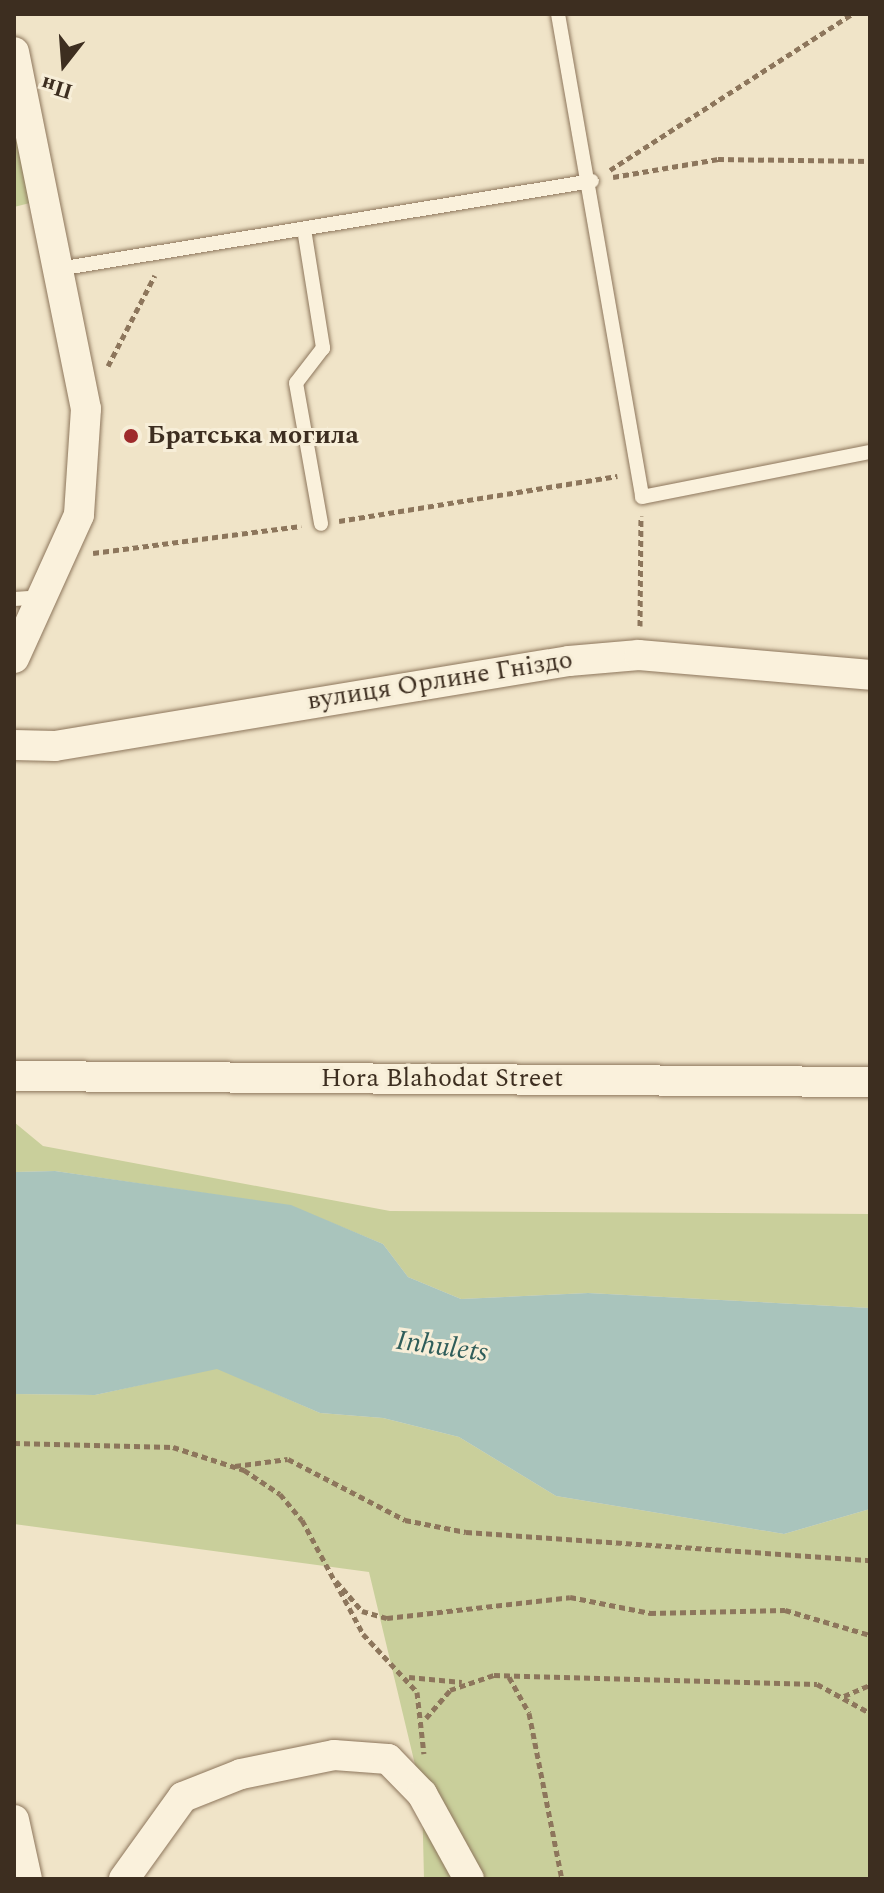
<!DOCTYPE html>
<html>
<head>
<meta charset="utf-8">
<style>
	body { margin:0 }
	#map { position:relative; width:884px; height:1893px; overflow:hidden; background:#f0e4c8; font-family:Spectral,serif }
	div>[style] { position:absolute }
	[style*='--x'] { left:calc(var(--x)*1px); top:calc(var(--y)*1px); width:calc(var(--w)*1px); rotate:calc(var(--a)*1deg) }
	.green>* { inset:0; background:#c9cf9b }
	.water>* { inset:0; background:#a9c4bc }
	.path>* { height:5px; margin-top:-2.5px; transform-origin:0; background:repeating-linear-gradient(90deg,#8d765c 0 6px,transparent 0 10px) }
	.roads { filter:drop-shadow(0 0 2px #8d765c) drop-shadow(0 0 2px #8d765c) }
	.service>* { height:14px; margin:-7px; padding:0 7px; transform-origin:7px; border-radius:7px; background:#faf1dc }
	.minor>* { height:30px; margin:-15px; padding:0 15px; transform-origin:15px; border-radius:15px; background:#faf1dc }
	.dots>* { width:22px; height:22px; translate:-50% -50%; box-sizing:border-box; border:4px solid #f7eed8; border-radius:50% }
	span { translate:-50% -50%; white-space:nowrap; text-align:center; line-height:1.15; -webkit-text-stroke:6px #f7eed8; paint-order:stroke }
	.poi-label { font-size:26px; color:#3d2e20; font-weight:700 }
	.left { translate:0 -50%; text-align:left }
	.street-label { font-size:26px; color:#3d2e20 }
	.water-label { font-size:28px; color:#2f5d5a; font-style:italic }
	.frame { position:absolute; inset:0; border:16px solid #3d2e20; pointer-events:none }
	.north { position:absolute; left:24px; top:24px; width:80px; height:80px; -webkit-text-stroke:6px #f7eed8; paint-order:stroke; rotate:197deg; font-size:22px; font-weight:700; line-height:32px; text-align:center; color:#3d2e20 }
	.north::after { content:''; display:block; margin:auto; width:28px; height:36px; background:#3d2e20; clip-path:polygon(50% 0,100% 100%,50% 72%,0 100%) }
</style>
</head>
<body>
<div id="map">
	<div class="green">
		<div style="clip-path:polygon(14px 121px,30px 203px,14px 207px)"></div>
		<div style="clip-path:polygon(14px 1122px,43px 1146px,390px 1211px,870px 1214px,870px 1308px,588px 1293px,461px 1299px,408px 1277px,383px 1244px,291px 1206px,55px 1171px,14px 1172px)"></div>
		<div style="clip-path:polygon(217px 1368px,320px 1413px,383px 1418px,459px 1437px,556px 1496px,784px 1534px,870px 1509px,870px 1879px,424px 1879px,422px 1794px,369px 1572px,14px 1524px,14px 1394px,95px 1395px)"></div>
	</div>
	<div class="water">
		<div style="clip-path:polygon(55px 1171px,291px 1205px,383px 1244px,408px 1277px,461px 1299px,588px 1293px,870px 1308px,870px 1509px,784px 1534px,556px 1496px,459px 1437px,383px 1418px,320px 1413px,217px 1369px,95px 1395px,14px 1394px,14px 1172px)"></div>
	</div>
	<div class="path">
		<div style="--x:610;--y:170;--w:288;--a:-32.8"></div>
		<div style="--x:613;--y:177;--w:107;--a:-9.7"></div>
		<div style="--x:718;--y:159;--w:152;--a:0.8"></div>
		<div style="--x:108;--y:366;--w:102;--a:-62.7"></div>
		<div style="--x:339;--y:521;--w:282;--a:-9.2"></div>
		<div style="--x:93;--y:553;--w:210;--a:-7.4"></div>
		<div style="--x:640;--y:626;--w:110;--a:-89.5"></div>
		<div style="--x:14;--y:1443;--w:159;--a:1.4"></div>
		<div style="--x:173;--y:1447;--w:75;--a:17.9"></div>
		<div style="--x:244;--y:1470;--w:43;--a:33.7"></div>
		<div style="--x:280;--y:1494;--w:34;--a:50"></div>
		<div style="--x:302;--y:1520;--w:129;--a:61.8"></div>
		<div style="--x:363;--y:1634;--w:79;--a:47"></div>
		<div style="--x:417;--y:1692;--w:62;--a:83.6"></div>
		<div style="--x:235;--y:1466;--w:53;--a:-7.5"></div>
		<div style="--x:288;--y:1459;--w:132;--a:27.5"></div>
		<div style="--x:405;--y:1520;--w:62;--a:11.1"></div>
		<div style="--x:466;--y:1532;--w:405;--a:4"></div>
		<div style="--x:336;--y:1581;--w:40;--a:49"></div>
		<div style="--x:362;--y:1611;--w:26;--a:16"></div>
		<div style="--x:387;--y:1618;--w:184;--a:-6.5"></div>
		<div style="--x:570;--y:1597;--w:82;--a:11.3"></div>
		<div style="--x:650;--y:1613;--w:135;--a:-1.3"></div>
		<div style="--x:785;--y:1610;--w:89;--a:16.4"></div>
		<div style="--x:409;--y:1677;--w:53;--a:5.4"></div>
		<div style="--x:509;--y:1677;--w:41;--a:60.9"></div>
		<div style="--x:529;--y:1713;--w:169;--a:78.8"></div>
		<div style="--x:844;--y:1696;--w:28;--a:-23"></div>
		<div style="--x:426;--y:1718;--w:37;--a:-49"></div>
		<div style="--x:450;--y:1690;--w:46;--a:-18.8"></div>
		<div style="--x:494;--y:1675;--w:323;--a:1.6"></div>
		<div style="--x:817;--y:1684;--w:60;--a:28.7"></div>
	</div>
	<div class="roads">
		<div class="service">
			<div style="--x:558;--y:14;--w:490;--a:80.1"></div>
			<div style="--x:642;--y:497;--w:232;--a:-11.2"></div>
			<div style="--x:304;--y:229;--w:121;--a:80.9"></div>
			<div style="--x:323;--y:348;--w:44;--a:127.6"></div>
			<div style="--x:296;--y:383;--w:143;--a:79.9"></div>
			<div style="--x:58;--y:269;--w:541;--a:-9.36"></div>
			<div style="--x:14;--y:599;--w:30;--a:-4"></div>
		</div>
		<div class="minor">
			<div style="--x:14;--y:52;--w:364;--a:78.6"></div>
			<div style="--x:86;--y:409;--w:106;--a:93.8"></div>
			<div style="--x:79;--y:515;--w:157;--a:114.4"></div>
			<div style="--x:14;--y:745;--w:41;--a:1.4"></div>
			<div style="--x:55;--y:746;--w:521;--a:-9.39"></div>
			<div style="--x:569;--y:661;--w:70;--a:-4.9"></div>
			<div style="--x:639;--y:655;--w:232;--a:4.9"></div>
			<div style="--x:14;--y:1076;--w:856;--a:0.4"></div>
			<div style="--x:14;--y:1820;--w:60;--a:77.6"></div>
			<div style="--x:124;--y:1879;--w:101;--a:-54.3"></div>
			<div style="--x:183;--y:1797;--w:62;--a:-21.6"></div>
			<div style="--x:241;--y:1774;--w:95;--a:-11.5"></div>
			<div style="--x:334;--y:1755;--w:54;--a:4.2"></div>
			<div style="--x:388;--y:1759;--w:49;--a:45.8"></div>
			<div style="--x:422;--y:1794;--w:97;--a:61.1"></div>
		</div>
	</div>
	<div class="dots">
		<div style="left:131px;top:436px;background:#9e2a2b"></div>
	</div>
	<div class="poi-label">
		<span class="left" style="left:147px;top:436px">Братська могила</span>
	</div>
	<div class="street-label">
		<span style="left:440px;top:681px;rotate:-9deg">вулиця Орлине Гніздо</span>
		<span style="left:442px;top:1079px">Hora Blahodat Street</span>
	</div>
	<div class="water-label">
		<span style="left:442px;top:1347px;rotate:8deg">Inhulets</span>
	</div>
	<div class="frame"></div>
	<div class="north">Пн</div>
</div>
</body>
</html>
